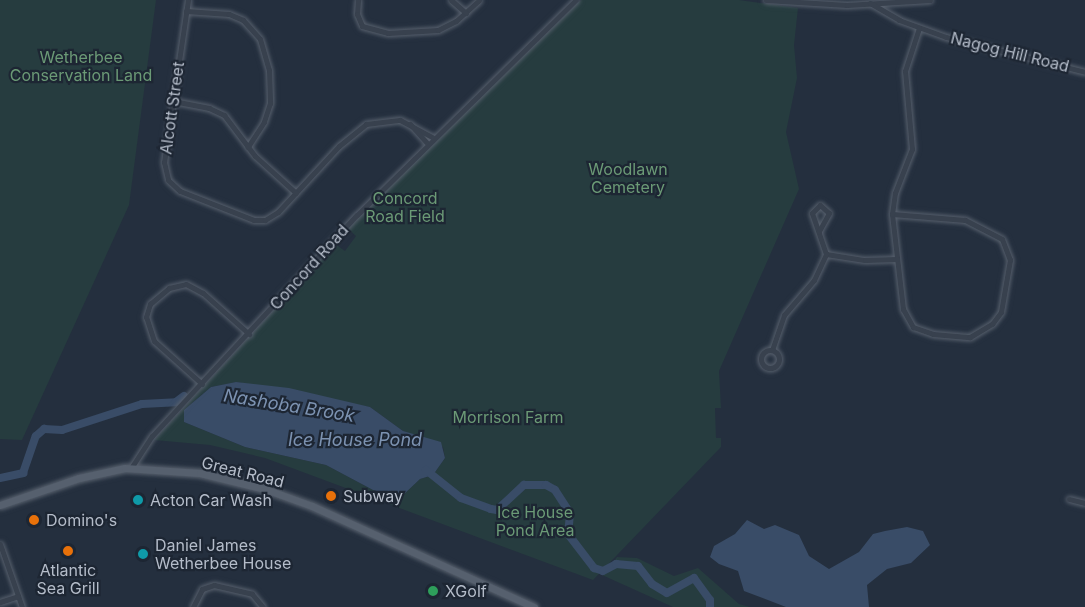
<!DOCTYPE html>
<html>
<head>
<meta charset="utf-8">
<style>
	body { margin:0 }
	#map { position:relative; width:1085px; height:607px; overflow:hidden; background:#242f3e; font-family:Inter,sans-serif }
	div>[style] { position:absolute }
	[style*='--x'] { left:calc(var(--x)*1px); top:calc(var(--y)*1px); width:calc(var(--w)*1px); rotate:calc(var(--a)*1deg) }
	.green>* { inset:0; background:#263c3f }
	.water>* { inset:0; background:#394c67 }
	.river>* { height:8px; margin:-4px; padding:0 4px; transform-origin:4px; border-radius:4px; background:#394c67 }
	.roads { filter:drop-shadow(0 0 2px #565f6c) drop-shadow(0 0 2px #565f6c) }
	.minor>* { height:5px; margin:-2.5px; padding:0 2.5px; transform-origin:2.5px; border-radius:2.5px; background:#38414e }
	.minor>.ring { margin:-2.5px; padding:0; box-sizing:content-box; background:none; border:5px solid #38414e; border-radius:50% }
	.major>* { height:7px; margin:-3.5px; padding:0 3.5px; transform-origin:3.5px; border-radius:3.5px; background:#56606e }
	.dots>* { width:16px; height:16px; translate:-50% -50%; box-sizing:border-box; border:3px solid #1d2633; border-radius:50% }
	span { translate:-50% -50%; white-space:nowrap; text-align:center; line-height:1.15; -webkit-text-stroke:4.5px #1d2633; paint-order:stroke }
	.street-label { font-size:16px; color:#b4bcc9 }
	.park-label { font-size:16px; color:#6b9a76 }
	.poi-label { font-size:16px; color:#b4bcc9 }
	.left { translate:0 -50%; text-align:left }
	.water-label { font-size:18px; color:#7c92b1; font-style:italic }
</style>
</head>
<body>
<div id="map">
	<div class="green">
		<div style="clip-path:polygon(0 0,156px 0,129px 205px,22px 440px,0 439px)"></div>
		<div style="clip-path:polygon(evenodd,581px 0,739px 0,798px 8px,794px 45px,797px 78px,786px 132px,799px 189px,719px 371px,721px 408px,715px 408px,716px 438px,721px 438px,721px 447px,593px 580px,265px 458px,210px 445px,154px 440px,335px 244px,345px 251px,356px 236px,348px 229px,368px 208px,581px 0,237px 382px,370px 407px,403px 431px,443px 447px,445px 458px,433px 475px,420px 479px,401px 497px,373px 490px,326px 465px,245px 447px,184px 422px,184px 410px,211px 387px,237px 382px)"></div>
		<div style="clip-path:polygon(617px 557px,637px 558px,674px 576px,698px 568px,739px 604px,750px 607px,673px 607px,602px 575px)"></div>
	</div>
	<div class="water">
		<div style="clip-path:polygon(236px 382px,289px 388px,370px 407px,403px 431px,441px 442px,445px 458px,433px 475px,420px 479px,401px 497px,373px 490px,326px 465px,245px 447px,184px 422px,184px 410px,211px 387px)"></div>
		<div style="clip-path:polygon(747px 520px,764px 529px,775px 525px,799px 535px,809px 556px,829px 569px,859px 552px,873px 534px,885px 531px,907px 527px,923px 531px,930px 545px,911px 563px,887px 569px,867px 585px,869px 607px,786px 607px,744px 591px,738px 571px,719px 564px,710px 557px,714px 546px,735px 534px)"></div>
	</div>
	<div class="river">
		<div style="--x:426;--y:470;--w:45;--a:38.7"></div>
		<div style="--x:461;--y:498;--w:32;--a:20"></div>
		<div style="--x:491;--y:509;--w:6;--a:9"></div>
		<div style="--x:497;--y:510;--w:37;--a:-43"></div>
		<div style="--x:524;--y:485;--w:22;--a:0"></div>
		<div style="--x:546;--y:485;--w:10;--a:29"></div>
		<div style="--x:555;--y:490;--w:27;--a:57"></div>
		<div style="--x:570;--y:513;--w:21;--a:95"></div>
		<div style="--x:568;--y:534;--w:43;--a:52.6"></div>
		<div style="--x:594;--y:568;--w:9;--a:18"></div>
		<div style="--x:603;--y:571;--w:15;--a:-28"></div>
		<div style="--x:616;--y:564;--w:22;--a:5"></div>
		<div style="--x:638;--y:566;--w:23;--a:52"></div>
		<div style="--x:652;--y:584;--w:17;--a:31"></div>
		<div style="--x:667;--y:593;--w:31;--a:-29"></div>
		<div style="--x:694;--y:578;--w:27;--a:54"></div>
		<div style="--x:710;--y:600;--w:7;--a:90"></div>
		<div style="--x:0;--y:478;--w:24;--a:-12"></div>
		<div style="--x:23;--y:473;--w:39;--a:-71"></div>
		<div style="--x:36;--y:436;--w:11;--a:-41"></div>
		<div style="--x:44;--y:429;--w:18;--a:3"></div>
		<div style="--x:62;--y:430;--w:84;--a:-18"></div>
		<div style="--x:142;--y:404;--w:34;--a:-3"></div>
		<div style="--x:176;--y:402;--w:10;--a:-37"></div>
	</div>
	<div class="roads">
		<div class="minor">
			<div style="--x:188;--y:0;--w:164;--a:98.4"></div>
			<div style="--x:164;--y:162;--w:18;--a:77"></div>
			<div style="--x:168;--y:180;--w:16;--a:43"></div>
			<div style="--x:180;--y:191;--w:79;--a:21.4"></div>
			<div style="--x:254;--y:220;--w:11;--a:0"></div>
			<div style="--x:265;--y:220;--w:15;--a:-32"></div>
			<div style="--x:278;--y:212;--w:90;--a:-47.3"></div>
			<div style="--x:339;--y:146;--w:35;--a:-39"></div>
			<div style="--x:366;--y:124;--w:34;--a:-7"></div>
			<div style="--x:400;--y:120;--w:38;--a:28"></div>
			<div style="--x:358;--y:0;--w:14;--a:94"></div>
			<div style="--x:357;--y:14;--w:13;--a:67"></div>
			<div style="--x:362;--y:26;--w:27;--a:15"></div>
			<div style="--x:388;--y:33;--w:50;--a:-3.4"></div>
			<div style="--x:438;--y:30;--w:20;--a:-27"></div>
			<div style="--x:456;--y:21;--w:31;--a:-42"></div>
			<div style="--x:451;--y:0;--w:20;--a:41"></div>
			<div style="--x:766;--y:0;--w:81;--a:3.5"></div>
			<div style="--x:847;--y:5;--w:83;--a:-3.4"></div>
			<div style="--x:870;--y:3;--w:34;--a:30"></div>
			<div style="--x:899;--y:20;--w:50;--a:19.9"></div>
			<div style="--x:946;--y:37;--w:143;--a:14.1"></div>
			<div style="--x:186;--y:11;--w:43;--a:4"></div>
			<div style="--x:229;--y:14;--w:15;--a:23"></div>
			<div style="--x:243;--y:20;--w:25;--a:48"></div>
			<div style="--x:260;--y:39;--w:32;--a:74"></div>
			<div style="--x:269;--y:70;--w:33;--a:88"></div>
			<div style="--x:270;--y:103;--w:20;--a:108"></div>
			<div style="--x:264;--y:122;--w:30;--a:123"></div>
			<div style="--x:173;--y:101;--w:37;--a:11"></div>
			<div style="--x:209;--y:108;--w:17;--a:25"></div>
			<div style="--x:224;--y:115;--w:51;--a:52.9"></div>
			<div style="--x:255;--y:156;--w:55;--a:42.1"></div>
			<div style="--x:410;--y:124;--w:27;--a:48"></div>
			<div style="--x:892;--y:214;--w:96;--a:83.4"></div>
			<div style="--x:903;--y:309;--w:21;--a:61"></div>
			<div style="--x:913;--y:327;--w:21;--a:19"></div>
			<div style="--x:933;--y:334;--w:37;--a:5"></div>
			<div style="--x:970;--y:337;--w:26;--a:-31"></div>
			<div style="--x:992;--y:324;--w:15;--a:-53"></div>
			<div style="--x:1001;--y:312;--w:53;--a:-80.2"></div>
			<div style="--x:1010;--y:260;--w:22;--a:-111"></div>
			<div style="--x:1002;--y:239;--w:42;--a:-152.8"></div>
			<div style="--x:965;--y:220;--w:73;--a:-175.3"></div>
			<div style="--x:892;--y:214;--w:21;--a:-82"></div>
			<div style="--x:895;--y:193;--w:47;--a:-68.9"></div>
			<div style="--x:912;--y:149;--w:78;--a:-95.1"></div>
			<div style="--x:905;--y:71;--w:45;--a:-72"></div>
			<div style="--x:826;--y:254;--w:39;--a:9"></div>
			<div style="--x:865;--y:260;--w:32;--a:-2"></div>
			<div style="--x:772;--y:350;--w:37;--a:-71"></div>
			<div style="--x:784;--y:315;--w:46;--a:-49.4"></div>
			<div style="--x:814;--y:280;--w:29;--a:-65"></div>
			<div style="--x:826;--y:254;--w:43;--a:-108.9"></div>
			<div style="--x:812;--y:213;--w:11;--a:-45"></div>
			<div style="--x:820;--y:205;--w:12;--a:42"></div>
			<div style="--x:829;--y:213;--w:21;--a:119"></div>
			<div class="ring" style="left:761px;top:350px;width:13px;height:13px"></div>
			<div style="--x:202;--y:384;--w:64;--a:-138.1"></div>
			<div style="--x:154;--y:341;--w:25;--a:-108"></div>
			<div style="--x:146;--y:317;--w:14;--a:-73"></div>
			<div style="--x:150;--y:304;--w:25;--a:-40"></div>
			<div style="--x:169;--y:288;--w:17;--a:-13"></div>
			<div style="--x:186;--y:284;--w:19;--a:28"></div>
			<div style="--x:203;--y:293;--w:62;--a:41.7"></div>
			<div style="--x:131;--y:468;--w:38;--a:-57"></div>
			<div style="--x:152;--y:436;--w:301;--a:-47.2"></div>
			<div style="--x:357;--y:215;--w:307;--a:-44.5"></div>
			<div style="--x:1069;--y:499;--w:16;--a:14"></div>
			<div style="--x:0;--y:544;--w:67;--a:70.8"></div>
			<div style="--x:0;--y:602;--w:19;--a:-18"></div>
			<div style="--x:193;--y:607;--w:20;--a:-63"></div>
			<div style="--x:202;--y:589;--w:13;--a:-18"></div>
			<div style="--x:214;--y:585;--w:39;--a:13"></div>
			<div style="--x:252;--y:594;--w:17;--a:50"></div>
		</div>
		<div class="major">
			<div style="--x:0;--y:505;--w:83;--a:-18.9"></div>
			<div style="--x:79;--y:478;--w:47;--a:-12.3"></div>
			<div style="--x:125;--y:468;--w:75;--a:3.8"></div>
			<div style="--x:200;--y:473;--w:67;--a:13.8"></div>
			<div style="--x:265;--y:489;--w:50;--a:19.9"></div>
			<div style="--x:312;--y:506;--w:244;--a:24.5"></div>
		</div>
	</div>
	<div class="dots">
		<div style="left:331px;top:496px;background:#e8710a"></div>
		<div style="left:138px;top:500px;background:#0f9aa8"></div>
		<div style="left:34px;top:520px;background:#e8710a"></div>
		<div style="left:68px;top:551px;background:#e8710a"></div>
		<div style="left:143px;top:554px;background:#0f9aa8"></div>
		<div style="left:433px;top:591px;background:#2e9e5b"></div>
	</div>
	<div class="street-label">
		<span style="left:1010px;top:52px;rotate:14deg">Nagog Hill Road</span>
		<span style="left:172px;top:108px;rotate:-82deg">Alcott Street</span>
		<span style="left:309px;top:267px;rotate:-48deg">Concord Road</span>
		<span style="left:243px;top:472px;rotate:14deg">Great Road</span>
	</div>
	<div class="park-label">
		<span style="left:81px;top:66px">Wetherbee<br>Conservation Land</span>
		<span style="left:628px;top:178px">Woodlawn<br>Cemetery</span>
		<span style="left:405px;top:207px">Concord<br>Road Field</span>
		<span style="left:508px;top:417px">Morrison Farm</span>
		<span style="left:535px;top:521px">Ice House<br>Pond Area</span>
	</div>
	<div class="poi-label">
		<span class="left" style="left:343px;top:496px">Subway</span>
		<span class="left" style="left:150px;top:500px">Acton Car Wash</span>
		<span class="left" style="left:46px;top:520px">Domino's</span>
		<span class="left" style="left:155px;top:554px">Daniel James<br>Wetherbee House</span>
		<span style="left:68px;top:579px">Atlantic<br>Sea Grill</span>
		<span class="left" style="left:445px;top:591px">XGolf</span>
	</div>
	<div class="water-label">
		<span style="left:289px;top:406px;rotate:9deg">Nashoba Brook</span>
		<span style="left:355px;top:440px">Ice House Pond</span>
	</div>
</div>
</body>
</html>
